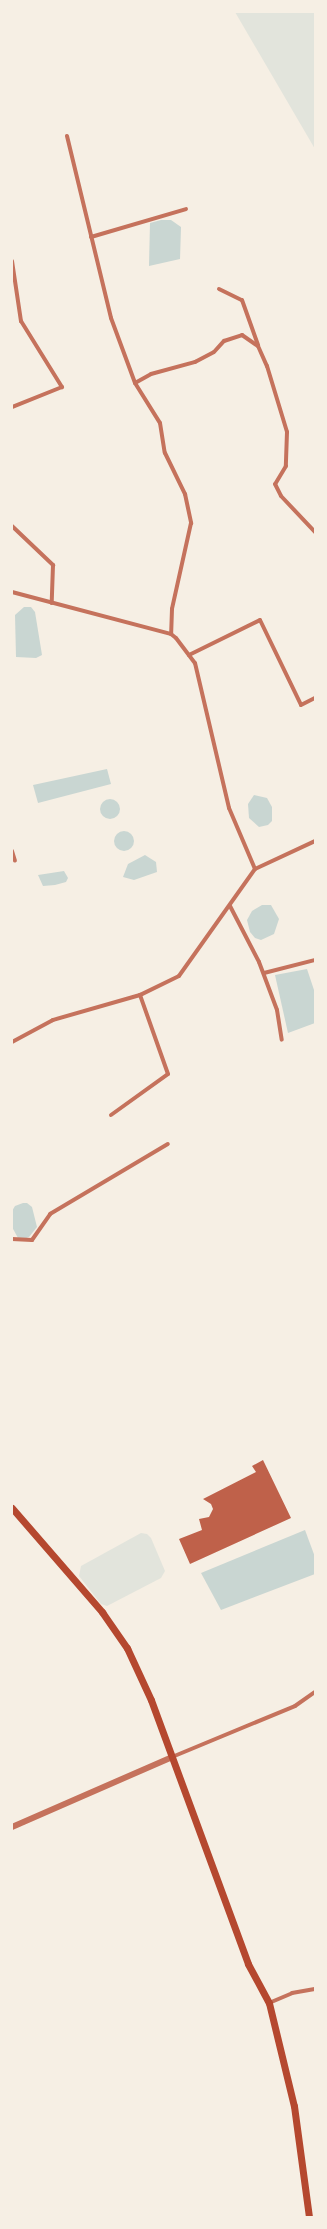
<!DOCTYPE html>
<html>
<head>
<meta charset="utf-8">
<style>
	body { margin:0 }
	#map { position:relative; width:327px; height:2229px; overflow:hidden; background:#f6efe4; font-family:"Open Sans",sans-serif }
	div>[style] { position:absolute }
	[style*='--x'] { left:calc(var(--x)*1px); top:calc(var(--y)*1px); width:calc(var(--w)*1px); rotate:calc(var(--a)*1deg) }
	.green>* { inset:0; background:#e2e4dc }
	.water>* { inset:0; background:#c9d6d2 }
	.round { border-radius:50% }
	.building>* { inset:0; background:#bf614a }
	.minor>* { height:4px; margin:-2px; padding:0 2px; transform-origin:2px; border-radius:2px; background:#c5725c }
	.tertiary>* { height:6px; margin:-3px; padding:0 3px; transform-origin:3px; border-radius:3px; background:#c5725c }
	.secondary>* { height:7px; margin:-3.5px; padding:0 3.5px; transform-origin:3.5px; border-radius:3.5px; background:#b5482f }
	span { translate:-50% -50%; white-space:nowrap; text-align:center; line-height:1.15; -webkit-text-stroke:3.5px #f6efe4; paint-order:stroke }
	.frame { position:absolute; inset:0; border:13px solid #f6efe4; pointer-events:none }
</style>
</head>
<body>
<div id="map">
	<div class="green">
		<div style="clip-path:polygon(235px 12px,315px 12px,315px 149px)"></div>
		<div style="clip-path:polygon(141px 1533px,147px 1534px,151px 1538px,165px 1571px,161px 1578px,107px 1606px,101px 1604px,79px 1576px,81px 1566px)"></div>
	</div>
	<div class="water">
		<div style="clip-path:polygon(161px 220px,171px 220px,181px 227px,180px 259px,149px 266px,150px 223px)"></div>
		<div style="clip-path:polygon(24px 607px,31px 607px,35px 612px,42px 655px,36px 658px,16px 657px,15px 615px)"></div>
		<div style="clip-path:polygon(107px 769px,111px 784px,38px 803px,33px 785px)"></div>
		<div style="clip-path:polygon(254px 795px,267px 798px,272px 807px,272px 821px,268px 825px,259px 827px,249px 818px,248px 804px)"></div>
		<div class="round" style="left:100px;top:799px;width:20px;height:20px"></div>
		<div class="round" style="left:114px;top:831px;width:20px;height:20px"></div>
		<div style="clip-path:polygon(145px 855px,156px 862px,157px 872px,134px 880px,123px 877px,128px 864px)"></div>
		<div style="clip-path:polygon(64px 871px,68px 878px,66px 882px,55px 885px,43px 886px,38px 875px)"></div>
		<div style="clip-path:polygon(262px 905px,271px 905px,279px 919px,274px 934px,261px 940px,255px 938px,250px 932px,247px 920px,252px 911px)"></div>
		<div style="clip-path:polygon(307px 969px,315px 993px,315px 1023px,288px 1033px,275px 975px)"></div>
		<div style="clip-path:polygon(23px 1203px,27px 1203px,32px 1207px,37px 1227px,29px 1237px,24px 1239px,18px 1238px,12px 1227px,12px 1211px,15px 1206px)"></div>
		<div style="clip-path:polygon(305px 1530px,315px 1557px,315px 1574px,221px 1610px,201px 1573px)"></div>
	</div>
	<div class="building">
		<div style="clip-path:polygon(263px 1460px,291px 1518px,190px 1564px,179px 1539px,202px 1530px,199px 1519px,209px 1517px,213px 1509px,211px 1504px,203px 1499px,256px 1472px,252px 1466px)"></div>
	</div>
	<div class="minor">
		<div style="--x:67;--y:136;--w:187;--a:76.4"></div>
		<div style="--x:111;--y:318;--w:69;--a:69.7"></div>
		<div style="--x:135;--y:383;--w:47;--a:58"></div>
		<div style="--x:160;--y:423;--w:30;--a:81"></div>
		<div style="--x:165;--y:453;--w:46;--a:64"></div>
		<div style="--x:185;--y:494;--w:30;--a:78"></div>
		<div style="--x:191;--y:523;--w:88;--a:102.5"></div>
		<div style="--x:172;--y:609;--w:25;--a:92"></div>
		<div style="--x:91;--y:237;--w:99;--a:-16.4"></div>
		<div style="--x:12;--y:261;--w:61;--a:81.5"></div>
		<div style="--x:21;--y:321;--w:78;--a:58.2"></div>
		<div style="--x:62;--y:387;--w:54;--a:158.2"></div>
		<div style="--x:219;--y:289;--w:25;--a:26"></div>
		<div style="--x:242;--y:300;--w:48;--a:70.4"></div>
		<div style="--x:135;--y:383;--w:18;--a:-29"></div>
		<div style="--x:151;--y:374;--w:46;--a:-15.3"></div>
		<div style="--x:195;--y:362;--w:21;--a:-28"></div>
		<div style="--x:214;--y:352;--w:15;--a:-48"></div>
		<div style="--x:224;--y:341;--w:19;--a:-18"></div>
		<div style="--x:242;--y:335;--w:19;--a:35"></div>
		<div style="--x:258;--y:346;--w:22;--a:66"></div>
		<div style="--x:267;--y:366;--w:69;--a:73.1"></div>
		<div style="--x:287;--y:432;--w:34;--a:92"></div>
		<div style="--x:286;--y:466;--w:21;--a:121"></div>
		<div style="--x:275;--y:484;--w:13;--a:63"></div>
		<div style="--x:281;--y:496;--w:50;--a:46.6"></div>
		<div style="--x:12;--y:526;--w:57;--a:43.6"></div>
		<div style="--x:53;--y:565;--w:38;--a:92"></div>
		<div style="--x:12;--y:592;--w:164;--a:14.8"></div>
		<div style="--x:171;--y:634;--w:6;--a:39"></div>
		<div style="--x:176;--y:638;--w:31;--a:53"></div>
		<div style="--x:195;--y:663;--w:149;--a:76.8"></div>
		<div style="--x:229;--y:808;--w:66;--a:66.9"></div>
		<div style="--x:255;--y:869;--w:131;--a:125.4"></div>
		<div style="--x:179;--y:976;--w:43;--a:154"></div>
		<div style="--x:140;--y:995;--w:91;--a:164"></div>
		<div style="--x:53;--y:1020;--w:47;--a:151.8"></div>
		<div style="--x:189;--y:655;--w:79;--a:-26.2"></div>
		<div style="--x:260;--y:620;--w:94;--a:64.2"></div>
		<div style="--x:301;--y:705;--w:16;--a:-27"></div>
		<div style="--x:12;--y:851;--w:10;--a:73"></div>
		<div style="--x:255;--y:869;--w:66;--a:-25"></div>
		<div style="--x:230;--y:906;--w:63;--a:62.6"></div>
		<div style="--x:259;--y:962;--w:51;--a:69.4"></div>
		<div style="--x:277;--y:1010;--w:30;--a:81"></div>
		<div style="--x:264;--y:973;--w:53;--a:-14.3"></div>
		<div style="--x:111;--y:1115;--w:70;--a:-35.7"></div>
		<div style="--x:168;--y:1074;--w:84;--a:-109.5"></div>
		<div style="--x:12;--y:1239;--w:20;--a:3"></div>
		<div style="--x:32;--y:1240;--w:32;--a:-55"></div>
		<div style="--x:50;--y:1214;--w:137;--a:-30.7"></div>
		<div style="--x:172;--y:1757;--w:133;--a:-22.5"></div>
		<div style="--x:295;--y:1706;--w:24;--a:-35"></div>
		<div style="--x:269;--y:2003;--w:25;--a:-23"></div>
		<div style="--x:292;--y:1993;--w:23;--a:-10"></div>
	</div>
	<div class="tertiary">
		<div style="--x:12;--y:1827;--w:175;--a:-23.6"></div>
	</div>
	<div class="secondary">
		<div style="--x:12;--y:1508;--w:138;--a:49.1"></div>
		<div style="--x:102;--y:1612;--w:44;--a:55.2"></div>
		<div style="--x:127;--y:1648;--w:57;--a:65.2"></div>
		<div style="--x:151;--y:1700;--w:281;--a:69.8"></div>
		<div style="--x:248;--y:1964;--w:44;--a:61.7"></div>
		<div style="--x:269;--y:2003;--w:106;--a:76.4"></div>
		<div style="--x:294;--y:2106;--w:112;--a:82.3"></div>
	</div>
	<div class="frame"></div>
</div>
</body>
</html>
